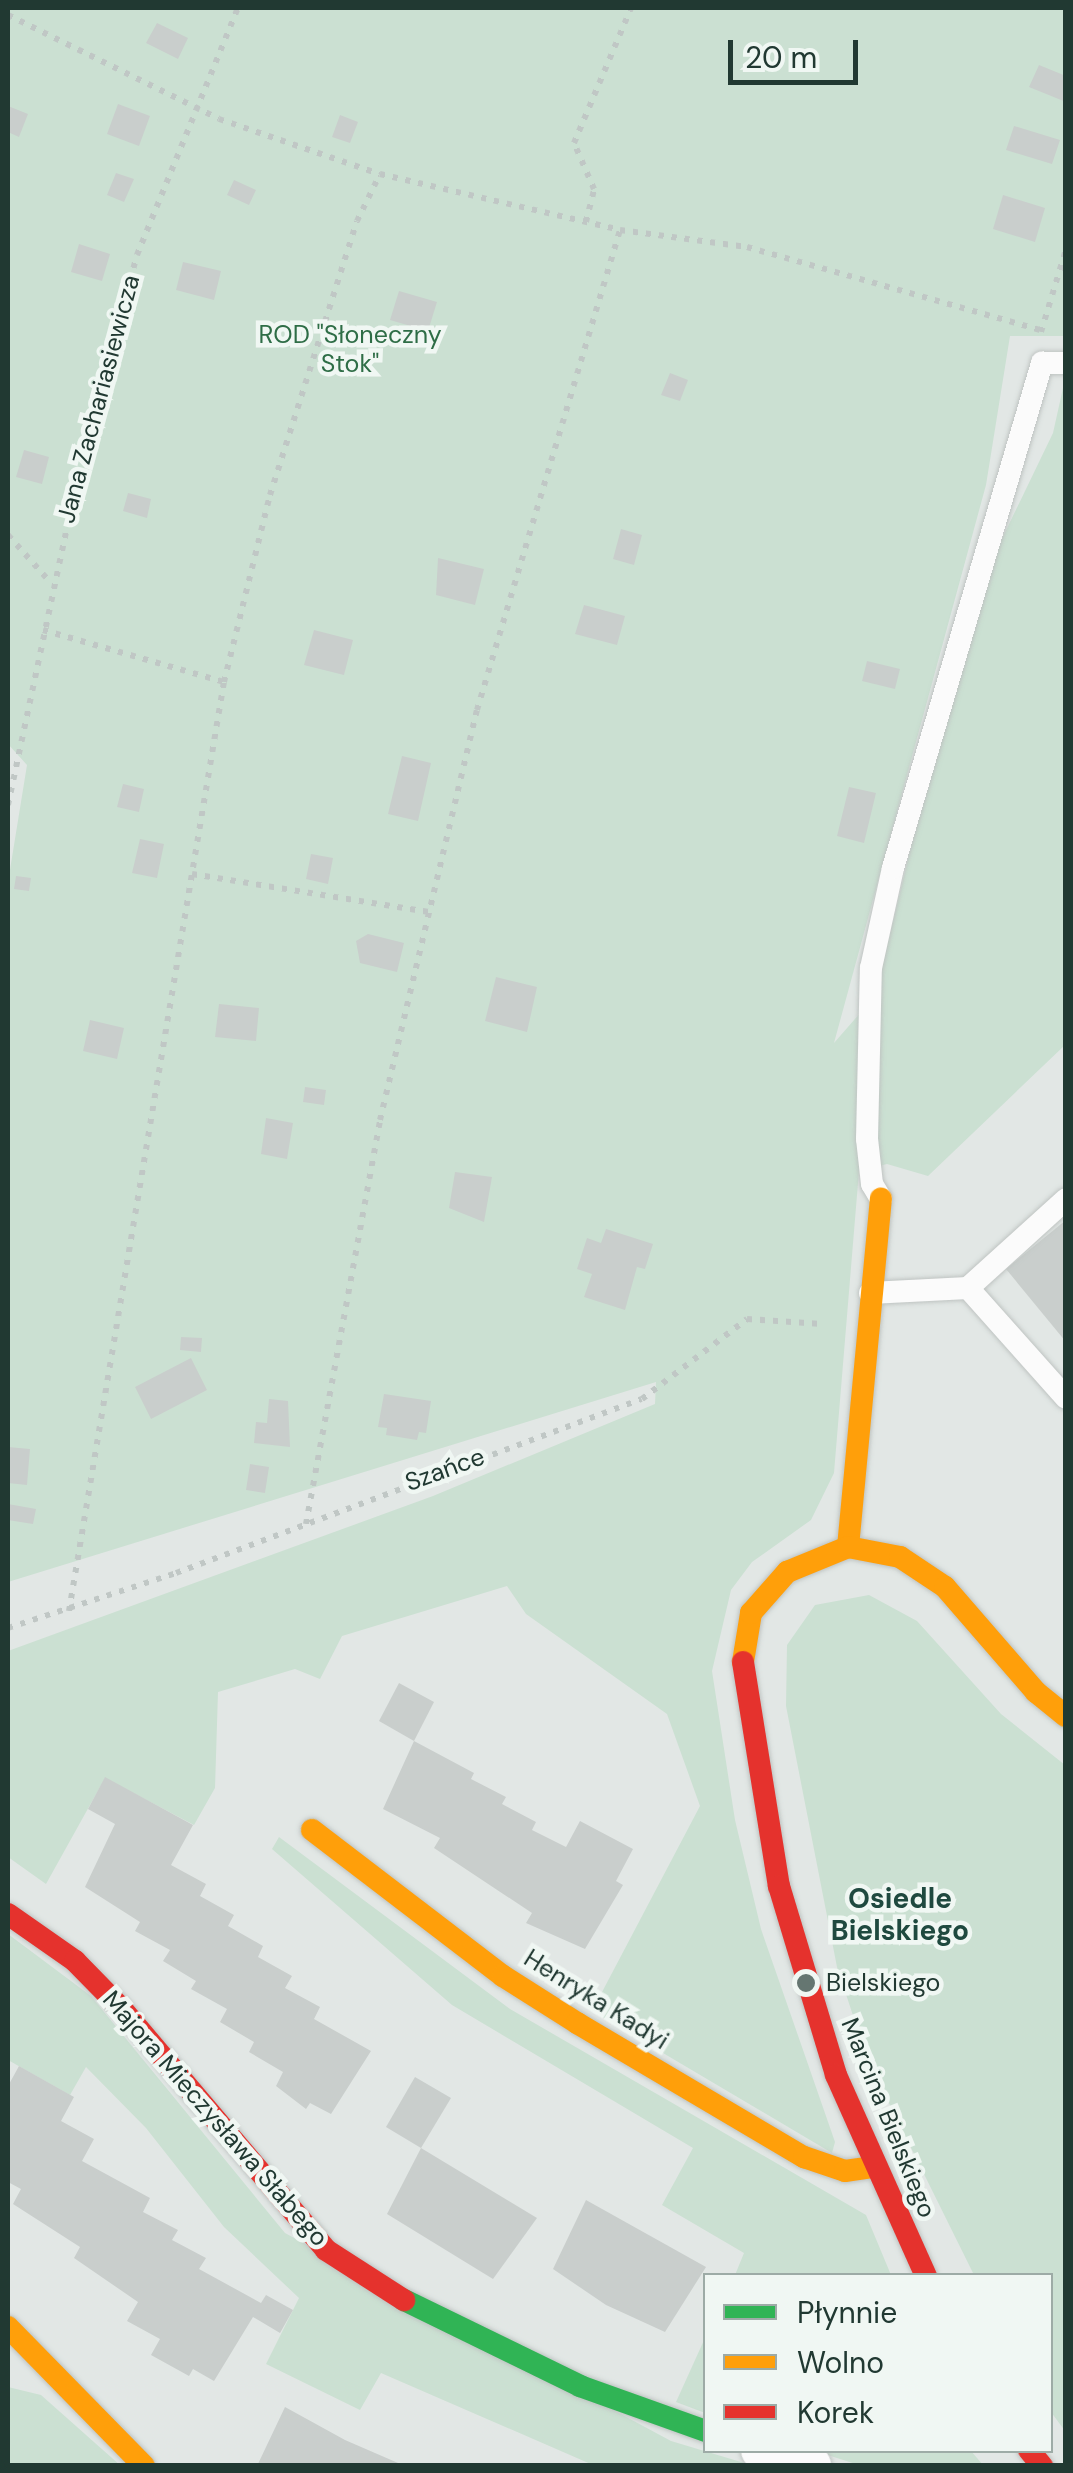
<!DOCTYPE html>
<html>
<head>
<meta charset="utf-8">
<style>
	body { margin:0 }
	#map { position:relative; width:1073px; height:2473px; overflow:hidden; background:#e2e7e5; font-family:"DM Sans",sans-serif }
	div>[style] { position:absolute }
	[style*='--x'] { left:calc(var(--x)*1px); top:calc(var(--y)*1px); width:calc(var(--w)*1px); rotate:calc(var(--a)*1deg) }
	.green>* { inset:0; background:#cbe0d2 }
	.building>* { inset:0; background:#c9cecc }
	.path>* { height:6px; margin-top:-3px; transform-origin:0; background:repeating-linear-gradient(90deg,#c0c7c5 0 5px,transparent 0 13px) }
	.roads { filter:drop-shadow(0 0 2px #bfc4c2) drop-shadow(0 0 2px #bfc4c2) }
	.lane>* { height:22px; margin:-11px; padding:0 11px; transform-origin:11px; border-radius:11px; background:#fbfbfb }
	.street>* { height:42px; margin:-21px; padding:0 21px; transform-origin:21px; border-radius:21px; background:#fbfbfb }
	.fast>* { height:22px; margin:-11px; padding:0 11px; transform-origin:11px; border-radius:11px; background:#30b455 }
	.slow>* { height:22px; margin:-11px; padding:0 11px; transform-origin:11px; border-radius:11px; background:#ff9f0a }
	.jam>* { height:22px; margin:-11px; padding:0 11px; transform-origin:11px; border-radius:11px; background:#e5322d }
	.dots>* { width:28px; height:28px; translate:-50% -50%; box-sizing:border-box; border:5px solid #f0f7f3; border-radius:50% }
	span { translate:-50% -50%; white-space:nowrap; text-align:center; line-height:1.15; -webkit-text-stroke:9px #f0f7f3; paint-order:stroke }
	.park-label { font-size:25px; color:#2e6d46 }
	.street-label { font-size:25px; color:#213932 }
	.poi-label { font-size:25px; color:#213932 }
	.left { translate:0 -50%; text-align:left }
	.neighbourhood-label { font-size:28px; color:#1f493f; font-weight:700 }
	.frame { position:absolute; inset:0; border:10px solid #213932; pointer-events:none }
	.legend { position:absolute; left:703px; top:2273px; width:350px; height:180px; box-sizing:border-box; background:#f0f7f3; border:2px solid #9daba6; margin:0; padding:12px 18px; list-style:none; font-size:30px; color:#213932 }
	.legend li { display:flex; align-items:center; gap:20px; height:50px }
	.legend b { width:50px; border:2px solid #9daba6 }
	.scale { position:absolute; left:728px; top:40px; width:130px; height:45px; box-sizing:border-box; border:5px solid #213932; border-top:0; padding-left:12px; font-size:30px; line-height:35px; white-space:nowrap; color:#213932; -webkit-text-stroke:8px #f0f7f3; paint-order:stroke }
</style>
</head>
<body>
<div id="map">
	<div class="green">
		<div style="clip-path:polygon(8px 8px,1065px 8px,1065px 336px,1010px 336px,986px 485px,834px 1043px,875px 996px,911px 847px,997px 549px,1053px 433px,1065px 379px,1065px 1045px,928px 1176px,887px 1164px,859px 1171px,834px 1473px,811px 1520px,752px 1562px,731px 1590px,712px 1671px,735px 1820px,761px 1929px,835px 2142px,832px 2153px,592px 2011px,700px 1806px,667px 1714px,526px 1614px,507px 1586px,342px 1636px,320px 1679px,295px 1669px,218px 1692px,215px 1788px,194px 1825px,105px 1778px,46px 1884px,8px 1857px,8px 1651px,433px 1496px,655px 1404px,656px 1382px,8px 1582px,8px 882px,27px 765px,8px 744px)"></div>
		<div style="clip-path:polygon(869px 1595px,917px 1621px,1001px 1714px,1065px 1765px,1065px 2431px,1051px 2412px,1050px 2276px,974px 2275px,868px 2061px,837px 1967px,786px 1706px,787px 1645px,815px 1605px)"></div>
		<div style="clip-path:polygon(279px 1837px,510px 2009px,866px 2215px,891px 2275px,735px 2275px,744px 2253px,662px 2205px,693px 2148px,452px 2005px,272px 1849px)"></div>
		<div style="clip-path:polygon(8px 1934px,91px 1996px,285px 2233px,671px 2441px,751px 2465px,593px 2465px,381px 2373px,360px 2410px,266px 2364px,299px 2298px,224px 2227px,146px 2128px,86px 2067px,70px 2095px,8px 2060px)"></div>
		<div style="clip-path:polygon(705px 2338px,705px 2413px,676px 2402px)"></div>
		<div style="clip-path:polygon(8px 2387px,41px 2395px,121px 2466px,8px 2466px)"></div>
		<div style="clip-path:polygon(815px 2451px,971px 2451px,983px 2465px,859px 2465px)"></div>
	</div>
	<div class="building">
		<div style="clip-path:polygon(157px 23px,188px 38px,178px 59px,146px 43px)"></div>
		<div style="clip-path:polygon(1039px 65px,1066px 76px,1066px 102px,1029px 87px)"></div>
		<div style="clip-path:polygon(118px 104px,150px 116px,139px 146px,107px 134px)"></div>
		<div style="clip-path:polygon(8px 106px,28px 114px,19px 137px,8px 132px)"></div>
		<div style="clip-path:polygon(340px 115px,358px 122px,350px 143px,332px 137px)"></div>
		<div style="clip-path:polygon(1014px 126px,1060px 140px,1052px 164px,1006px 150px)"></div>
		<div style="clip-path:polygon(116px 173px,134px 179px,124px 202px,107px 195px)"></div>
		<div style="clip-path:polygon(234px 180px,256px 190px,249px 205px,227px 195px)"></div>
		<div style="clip-path:polygon(1003px 195px,1045px 208px,1035px 242px,993px 229px)"></div>
		<div style="clip-path:polygon(79px 244px,110px 254px,102px 281px,71px 272px)"></div>
		<div style="clip-path:polygon(183px 262px,221px 271px,214px 300px,176px 290px)"></div>
		<div style="clip-path:polygon(399px 291px,437px 302px,428px 331px,390px 320px)"></div>
		<div style="clip-path:polygon(670px 373px,688px 380px,680px 401px,661px 395px)"></div>
		<div style="clip-path:polygon(24px 450px,49px 457px,42px 484px,16px 477px)"></div>
		<div style="clip-path:polygon(128px 493px,151px 499px,147px 518px,123px 511px)"></div>
		<div style="clip-path:polygon(621px 529px,642px 535px,634px 565px,613px 559px)"></div>
		<div style="clip-path:polygon(438px 558px,484px 569px,475px 605px,436px 595px)"></div>
		<div style="clip-path:polygon(584px 605px,625px 616px,617px 645px,575px 634px)"></div>
		<div style="clip-path:polygon(314px 630px,353px 640px,344px 675px,304px 665px)"></div>
		<div style="clip-path:polygon(867px 661px,900px 669px,895px 689px,862px 681px)"></div>
		<div style="clip-path:polygon(402px 756px,431px 763px,418px 821px,388px 814px)"></div>
		<div style="clip-path:polygon(123px 784px,144px 789px,139px 812px,117px 807px)"></div>
		<div style="clip-path:polygon(849px 787px,876px 793px,864px 843px,837px 836px)"></div>
		<div style="clip-path:polygon(140px 839px,164px 844px,157px 878px,132px 873px)"></div>
		<div style="clip-path:polygon(311px 854px,333px 858px,328px 884px,306px 879px)"></div>
		<div style="clip-path:polygon(16px 876px,31px 878px,29px 891px,14px 889px)"></div>
		<div style="clip-path:polygon(368px 934px,404px 943px,397px 972px,360px 963px,356px 941px)"></div>
		<div style="clip-path:polygon(496px 977px,537px 987px,527px 1032px,485px 1021px)"></div>
		<div style="clip-path:polygon(219px 1004px,259px 1008px,256px 1041px,215px 1037px)"></div>
		<div style="clip-path:polygon(90px 1020px,124px 1028px,117px 1059px,83px 1051px)"></div>
		<div style="clip-path:polygon(305px 1087px,326px 1090px,324px 1105px,303px 1102px)"></div>
		<div style="clip-path:polygon(266px 1118px,293px 1123px,287px 1159px,261px 1154px)"></div>
		<div style="clip-path:polygon(455px 1172px,492px 1177px,484px 1222px,449px 1208px)"></div>
		<div style="clip-path:polygon(1066px 1220px,1066px 1342px,1006px 1269px)"></div>
		<div style="clip-path:polygon(606px 1229px,653px 1244px,645px 1269px,637px 1267px,625px 1310px,584px 1297px,592px 1274px,577px 1269px,587px 1238px,601px 1243px)"></div>
		<div style="clip-path:polygon(181px 1337px,202px 1338px,201px 1352px,180px 1350px)"></div>
		<div style="clip-path:polygon(191px 1358px,207px 1390px,151px 1419px,135px 1387px)"></div>
		<div style="clip-path:polygon(384px 1394px,431px 1401px,426px 1433px,419px 1432px,417px 1440px,386px 1435px,387px 1428px,378px 1427px)"></div>
		<div style="clip-path:polygon(269px 1399px,288px 1401px,290px 1447px,254px 1443px,256px 1422px,267px 1423px)"></div>
		<div style="clip-path:polygon(8px 1447px,30px 1449px,27px 1485px,8px 1483px)"></div>
		<div style="clip-path:polygon(250px 1464px,269px 1467px,265px 1493px,246px 1490px)"></div>
		<div style="clip-path:polygon(8px 1504px,36px 1509px,33px 1524px,8px 1520px)"></div>
		<div style="clip-path:polygon(399px 1683px,434px 1702px,414px 1741px,379px 1721px)"></div>
		<div style="clip-path:polygon(414px 1741px,474px 1773px,471px 1779px,506px 1797px,502px 1804px,536px 1822px,532px 1830px,566px 1847px,580px 1821px,633px 1849px,616px 1881px,623px 1885px,585px 1949px,526px 1923px,532px 1913px,434px 1848px,440px 1838px,383px 1809px)"></div>
		<div style="clip-path:polygon(105px 1777px,193px 1825px,171px 1865px,206px 1884px,200px 1896px,234px 1915px,228px 1926px,263px 1946px,258px 1957px,292px 1976px,285px 1988px,320px 2007px,314px 2019px,371px 2051px,331px 2114px,310px 2103px,306px 2109px,276px 2086px,283px 2072px,249px 2052px,254px 2042px,220px 2022px,227px 2009px,191px 1989px,196px 1981px,163px 1961px,170px 1950px,135px 1931px,140px 1922px,85px 1887px,115px 1824px,88px 1809px)"></div>
		<div style="clip-path:polygon(19px 2066px,74px 2097px,61px 2121px,94px 2139px,82px 2161px,150px 2198px,143px 2212px,178px 2230px,172px 2240px,206px 2258px,199px 2269px,261px 2303px,266px 2295px,293px 2310px,280px 2333px,253px 2317px,214px 2381px,193px 2369px,189px 2376px,151px 2355px,160px 2339px,127px 2321px,138px 2302px,74px 2258px,80px 2247px,13px 2204px,21px 2189px,8px 2182px,8px 2086px)"></div>
		<div style="clip-path:polygon(415px 2077px,451px 2098px,421px 2148px,386px 2127px)"></div>
		<div style="clip-path:polygon(421px 2148px,537px 2218px,493px 2279px,387px 2214px)"></div>
		<div style="clip-path:polygon(586px 2200px,706px 2267px,665px 2332px,606px 2305px,553px 2269px)"></div>
		<div style="clip-path:polygon(285px 2407px,345px 2440px,405px 2466px,257px 2466px)"></div>
	</div>
	<div class="path">
		<div style="--x:8;--y:15;--w:235;--a:26.2"></div>
		<div style="--x:219;--y:119;--w:170;--a:18.9"></div>
		<div style="--x:380;--y:174;--w:246;--a:13.1"></div>
		<div style="--x:620;--y:230;--w:128;--a:7.6"></div>
		<div style="--x:747;--y:247;--w:305;--a:15.8"></div>
		<div style="--x:586;--y:222;--w:34;--a:-76"></div>
		<div style="--x:594;--y:189;--w:50;--a:-113.5"></div>
		<div style="--x:574;--y:143;--w:147;--a:-67.1"></div>
		<div style="--x:1041;--y:332;--w:87;--a:-73.2"></div>
		<div style="--x:8;--y:535;--w:64;--a:48.1"></div>
		<div style="--x:43;--y:630;--w:188;--a:16"></div>
		<div style="--x:8;--y:805;--w:357;--a:-78"></div>
		<div style="--x:82;--y:456;--w:208;--a:-74.7"></div>
		<div style="--x:137;--y:255;--w:267;--a:-67.8"></div>
		<div style="--x:192;--y:874;--w:240;--a:9.1"></div>
		<div style="--x:306;--y:1524;--w:411;--a:-79.6"></div>
		<div style="--x:380;--y:1120;--w:421;--a:-76.7"></div>
		<div style="--x:477;--y:710;--w:501;--a:-73.41"></div>
		<div style="--x:69;--y:1611;--w:942;--a:-80.53"></div>
		<div style="--x:224;--y:682;--w:193;--a:-76.2"></div>
		<div style="--x:270;--y:495;--w:287;--a:-72.4"></div>
		<div style="--x:357;--y:221;--w:52;--a:-63.9"></div>
		<div style="--x:8;--y:1628;--w:177;--a:-18.1"></div>
		<div style="--x:176;--y:1573;--w:497;--a:-20.5"></div>
		<div style="--x:642;--y:1399;--w:132;--a:-37.3"></div>
		<div style="--x:747;--y:1319;--w:75;--a:3.8"></div>
	</div>
	<div class="roads">
		<div class="lane">
			<div style="--x:881;--y:1199;--w:17;--a:-121"></div>
			<div style="--x:872;--y:1184;--w:45;--a:-96.3"></div>
			<div style="--x:867;--y:1139;--w:171;--a:-88.7"></div>
			<div style="--x:871;--y:968;--w:102;--a:-77.6"></div>
			<div style="--x:893;--y:868;--w:527;--a:-73.56"></div>
			<div style="--x:1042;--y:363;--w:24;--a:0"></div>
			<div style="--x:968;--y:1288;--w:147;--a:48.3"></div>
			<div style="--x:870;--y:1293;--w:98;--a:-2.9"></div>
			<div style="--x:968;--y:1288;--w:132;--a:-42.2"></div>
		</div>
		<div class="street">
			<div style="--x:762;--y:2450;--w:51;--a:18.4"></div>
		</div>
		<div class="fast">
			<div style="--x:404;--y:2300;--w:196;--a:26"></div>
			<div style="--x:580;--y:2386;--w:134;--a:19.7"></div>
		</div>
		<div class="slow">
			<div style="--x:848;--y:1547;--w:350;--a:-84.6"></div>
			<div style="--x:743;--y:1662;--w:50;--a:-80.7"></div>
			<div style="--x:751;--y:1613;--w:55;--a:-48.7"></div>
			<div style="--x:787;--y:1572;--w:66;--a:-22.3"></div>
			<div style="--x:848;--y:1547;--w:53;--a:10.9"></div>
			<div style="--x:900;--y:1557;--w:54;--a:33.7"></div>
			<div style="--x:945;--y:1587;--w:139;--a:49.1"></div>
			<div style="--x:1036;--y:1692;--w:38;--a:39"></div>
			<div style="--x:312;--y:1830;--w:240;--a:37.4"></div>
			<div style="--x:503;--y:1976;--w:88;--a:32.4"></div>
			<div style="--x:577;--y:2023;--w:264;--a:30.6"></div>
			<div style="--x:804;--y:2157;--w:43;--a:18.9"></div>
			<div style="--x:845;--y:2171;--w:29;--a:-8"></div>
			<div style="--x:8;--y:2327;--w:194;--a:45.6"></div>
		</div>
		<div class="jam">
			<div style="--x:743;--y:1662;--w:227;--a:80.9"></div>
			<div style="--x:779;--y:1886;--w:197;--a:73.2"></div>
			<div style="--x:836;--y:2075;--w:220;--a:65.9"></div>
			<div style="--x:8;--y:1914;--w:82;--a:35"></div>
			<div style="--x:75;--y:1961;--w:66;--a:45.6"></div>
			<div style="--x:121;--y:2008;--w:317;--a:49.7"></div>
			<div style="--x:326;--y:2250;--w:93;--a:32.7"></div>
			<div style="--x:1029;--y:2450;--w:21;--a:51"></div>
		</div>
	</div>
	<div class="dots">
		<div style="left:806px;top:1983px;background:#657671"></div>
	</div>
	<div class="park-label">
		<span style="left:350px;top:350px">ROD "Słoneczny<br>Stok"</span>
	</div>
	<div class="street-label">
		<span style="left:99px;top:399px;rotate:-75deg">Jana Zachariasiewicza</span>
		<span style="left:445px;top:1470px;rotate:-20deg">Szańce</span>
		<span style="left:596px;top:2000px;rotate:32deg">Henryka Kadyi</span>
		<span style="left:888px;top:2118px;rotate:68deg">Marcina Bielskiego</span>
		<span style="left:215px;top:2119px;rotate:49deg">Majora Mieczysława Słabego</span>
	</div>
	<div class="poi-label">
		<span class="left" style="left:826px;top:1983px">Bielskiego</span>
	</div>
	<div class="neighbourhood-label">
		<span style="left:900px;top:1915px">Osiedle<br>Bielskiego</span>
	</div>
	<div class="frame"></div>
	<ul class="legend">
	<li><b style="height:12px;background:#30b455"></b>Płynnie</li>
	<li><b style="height:12px;background:#ff9f0a"></b>Wolno</li>
	<li><b style="height:12px;background:#e5322d"></b>Korek</li>
	</ul>
	<div class="scale">20 m</div>
</div>
</body>
</html>
